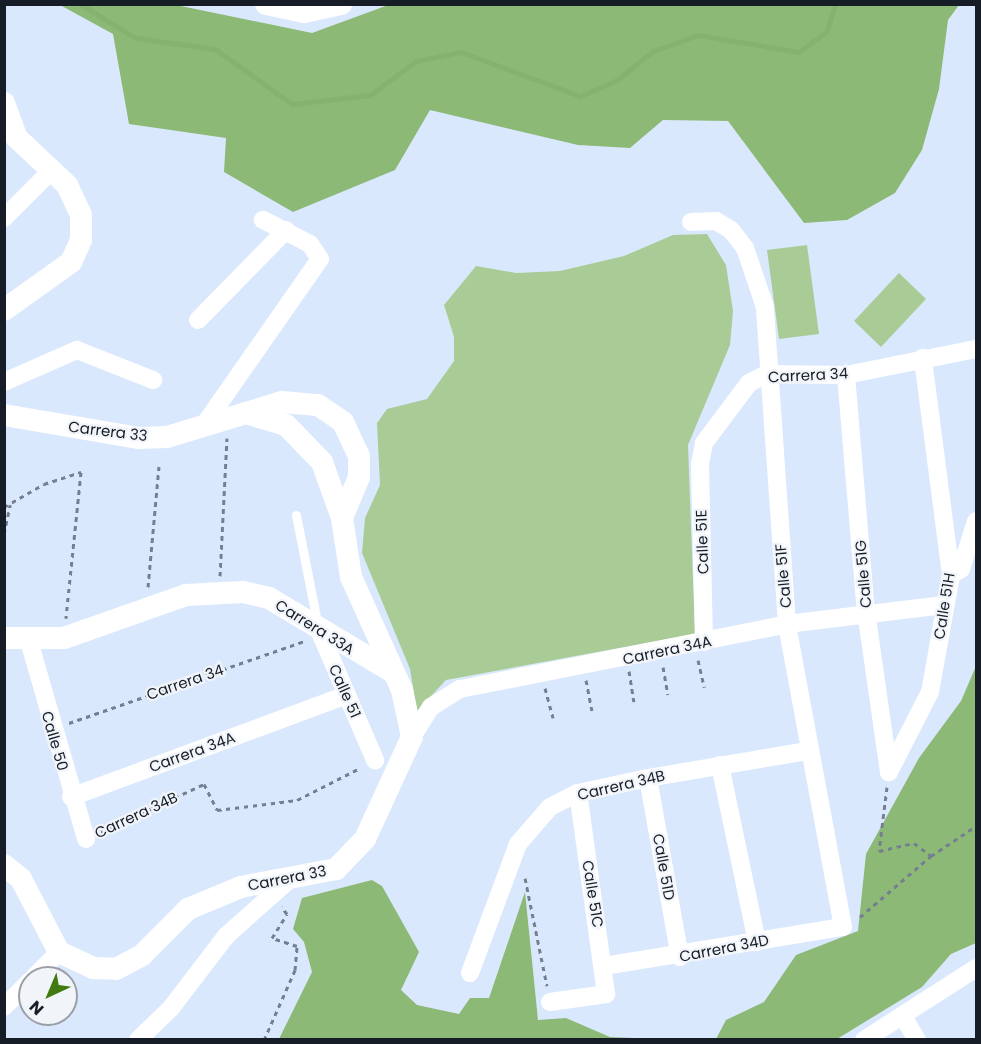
<!DOCTYPE html>
<html>
<head>
<meta charset="utf-8">
<style>
	body { margin:0 }
	#map { position:relative; width:981px; height:1044px; overflow:hidden; background:#dae8fe; font-family:Poppins,sans-serif }
	div>[style] { position:absolute }
	[style*='--x'] { left:calc(var(--x)*1px); top:calc(var(--y)*1px); width:calc(var(--w)*1px); rotate:calc(var(--a)*1deg) }
	.green>* { inset:0; background:#a9cc97 }
	.forest>* { inset:0; background:#8cb975 }
	.stream>* { height:5px; margin:-2.5px; padding:0 2.5px; transform-origin:2.5px; border-radius:2.5px; background:#86b26f }
	.path>* { height:3px; margin-top:-1.5px; transform-origin:0; background:repeating-linear-gradient(90deg,#757f8f 0 4.5px,transparent 0 9px) }
	.service>* { height:9px; margin:-4.5px; padding:0 4.5px; transform-origin:4.5px; border-radius:4.5px; background:#fff }
	.minor>* { height:18px; margin:-9px; padding:0 9px; transform-origin:9px; border-radius:9px; background:#fff }
	.tertiary>* { height:22px; margin:-11px; padding:0 11px; transform-origin:11px; border-radius:11px; background:#fff }
	span { translate:-50% -50%; white-space:nowrap; text-align:center; line-height:1.15; -webkit-text-stroke:4.5px #f1f5fa; paint-order:stroke }
	.street-label { font-size:15px; color:#171d27 }
	.frame { position:absolute; inset:0; border:6px solid #171d27; pointer-events:none }
	.north { position:absolute; left:18px; top:966px; width:60px; height:60px; box-sizing:border-box; background:#f1f5fa; border:2px solid #9a9fa6; border-radius:50%; rotate:224deg; font-size:16px; font-weight:700; line-height:24px; text-align:center; color:#171d27 }
	.north::after { content:''; display:block; margin:auto; width:21px; height:27px; background:#407a11; clip-path:polygon(50% 0,100% 100%,50% 72%,0 100%) }
</style>
</head>
<body>
<div id="map">
	<div class="green">
		<div style="clip-path:polygon(707px 234px,726px 265px,733px 311px,730px 345px,688px 445px,695px 634px,446px 680px,417px 711px,410px 669px,362px 553px,365px 518px,380px 485px,377px 423px,387px 409px,427px 399px,454px 361px,454px 337px,444px 305px,476px 266px,516px 273px,560px 271px,624px 256px,673px 235px)"></div>
		<div style="clip-path:polygon(807px 245px,819px 334px,779px 339px,767px 250px)"></div>
		<div style="clip-path:polygon(899px 273px,926px 299px,881px 347px,854px 321px)"></div>
	</div>
	<div class="forest">
		<div style="clip-path:polygon(391px 4px,959px 4px,959px 5px,948px 20px,939px 89px,922px 150px,895px 193px,847px 220px,804px 223px,728px 121px,663px 120px,630px 148px,578px 145px,430px 110px,395px 170px,293px 212px,224px 172px,226px 138px,129px 124px,113px 34px,60px 5px,176px 5px,312px 33px)"></div>
		<div style="clip-path:polygon(976px 666px,976px 943px,951px 954px,922px 987px,837px 1039px,716px 1039px,726px 1020px,764px 1002px,796px 955px,858px 931px,866px 854px,919px 758px,961px 701px)"></div>
		<div style="clip-path:polygon(372px 880px,382px 886px,419px 952px,401px 990px,417px 1005px,459px 1014px,470px 998px,489px 998px,525px 892px,538px 1020px,566px 1018px,610px 1037px,657px 1039px,279px 1039px,312px 972px,304px 942px,293px 929px,302px 898px)"></div>
	</div>
	<div class="stream">
		<div style="--x:80;--y:4;--w:66;--a:31.3"></div>
		<div style="--x:136;--y:38;--w:80;--a:7.9"></div>
		<div style="--x:215;--y:49;--w:95;--a:35.5"></div>
		<div style="--x:292;--y:104;--w:79;--a:-6.6"></div>
		<div style="--x:370;--y:95;--w:57;--a:-36.5"></div>
		<div style="--x:416;--y:61;--w:46;--a:-11.3"></div>
		<div style="--x:461;--y:52;--w:127;--a:20.3"></div>
		<div style="--x:580;--y:96;--w:40;--a:-23.4"></div>
		<div style="--x:617;--y:80;--w:46;--a:-38.9"></div>
		<div style="--x:653;--y:51;--w:48;--a:-19.6"></div>
		<div style="--x:698;--y:35;--w:102;--a:9.6"></div>
		<div style="--x:799;--y:52;--w:35;--a:-37"></div>
		<div style="--x:827;--y:31;--w:28;--a:-73"></div>
	</div>
	<div class="path">
		<div style="--x:4;--y:507;--w:46;--a:-29.9"></div>
		<div style="--x:44;--y:484;--w:39;--a:-18"></div>
		<div style="--x:81;--y:472;--w:147;--a:95.9"></div>
		<div style="--x:4;--y:534;--w:30;--a:-78"></div>
		<div style="--x:220;--y:576;--w:138;--a:-87.1"></div>
		<div style="--x:148;--y:587;--w:121;--a:-84.8"></div>
		<div style="--x:698;--y:660;--w:28;--a:77"></div>
		<div style="--x:663;--y:667;--w:28;--a:80"></div>
		<div style="--x:629;--y:671;--w:31;--a:81"></div>
		<div style="--x:586;--y:680;--w:31;--a:79"></div>
		<div style="--x:545;--y:688;--w:31;--a:75"></div>
		<div style="--x:69;--y:723;--w:249;--a:-19.2"></div>
		<div style="--x:887;--y:787;--w:64;--a:97.1"></div>
		<div style="--x:879;--y:851;--w:36;--a:-13"></div>
		<div style="--x:914;--y:843;--w:21;--a:37"></div>
		<div style="--x:101;--y:832;--w:114;--a:-25"></div>
		<div style="--x:204;--y:784;--w:29;--a:63"></div>
		<div style="--x:217;--y:810;--w:81;--a:-7.1"></div>
		<div style="--x:297;--y:800;--w:71;--a:-26.9"></div>
		<div style="--x:525;--y:878;--w:110;--a:78.5"></div>
		<div style="--x:860;--y:917;--w:94;--a:-40.7"></div>
		<div style="--x:931;--y:856;--w:54;--a:-33.7"></div>
		<div style="--x:264;--y:1040;--w:77;--a:-66.1"></div>
		<div style="--x:295;--y:970;--w:24;--a:-85"></div>
		<div style="--x:297;--y:946;--w:26;--a:-162"></div>
		<div style="--x:272;--y:938;--w:28;--a:-58"></div>
		<div style="--x:287;--y:914;--w:9;--a:-126"></div>
	</div>
	<div class="service">
		<div style="--x:296;--y:515;--w:109;--a:78.9"></div>
	</div>
	<div class="minor">
		<div style="--x:4;--y:218;--w:66;--a:-45"></div>
		<div style="--x:198;--y:320;--w:126;--a:-45.6"></div>
		<div style="--x:846;--y:375;--w:237;--a:85.2"></div>
		<div style="--x:866;--y:611;--w:163;--a:81.9"></div>
		<div style="--x:4;--y:382;--w:80;--a:-23.7"></div>
		<div style="--x:77;--y:350;--w:82;--a:21.5"></div>
		<div style="--x:202;--y:428;--w:206;--a:-55.1"></div>
		<div style="--x:320;--y:259;--w:18;--a:-124"></div>
		<div style="--x:310;--y:244;--w:53;--a:-152.9"></div>
		<div style="--x:951;--y:575;--w:12;--a:-31"></div>
		<div style="--x:961;--y:569;--w:50;--a:-72.6"></div>
		<div style="--x:319;--y:630;--w:142;--a:66.7"></div>
		<div style="--x:29;--y:641;--w:206;--a:73.9"></div>
		<div style="--x:704;--y:642;--w:178;--a:-91.3"></div>
		<div style="--x:700;--y:464;--w:21;--a:-79"></div>
		<div style="--x:704;--y:443;--w:75;--a:-53.1"></div>
		<div style="--x:749;--y:383;--w:20;--a:-27"></div>
		<div style="--x:767;--y:374;--w:79;--a:0.7"></div>
		<div style="--x:846;--y:375;--w:133;--a:-11.3"></div>
		<div style="--x:412;--y:737;--w:36;--a:-58"></div>
		<div style="--x:431;--y:707;--w:34;--a:-32"></div>
		<div style="--x:460;--y:689;--w:333;--a:-11.2"></div>
		<div style="--x:787;--y:624;--w:158;--a:-6.9"></div>
		<div style="--x:720;--y:765;--w:181;--a:78.2"></div>
		<div style="--x:889;--y:772;--w:90;--a:-62.9"></div>
		<div style="--x:930;--y:692;--w:119;--a:-79.8"></div>
		<div style="--x:951;--y:575;--w:219;--a:-97.4"></div>
		<div style="--x:648;--y:778;--w:182;--a:79.9"></div>
		<div style="--x:71;--y:797;--w:294;--a:-20.3"></div>
		<div style="--x:604;--y:966;--w:242;--a:-9.3"></div>
		<div style="--x:843;--y:927;--w:308;--a:-100.5"></div>
		<div style="--x:787;--y:624;--w:318;--a:-94"></div>
		<div style="--x:765;--y:307;--w:62;--a:-108.7"></div>
		<div style="--x:745;--y:248;--w:23;--a:-128"></div>
		<div style="--x:731;--y:230;--w:17;--a:-149"></div>
		<div style="--x:716;--y:221;--w:25;--a:178"></div>
		<div style="--x:470;--y:973;--w:138;--a:-69.6"></div>
		<div style="--x:518;--y:844;--w:49;--a:-49.1"></div>
		<div style="--x:550;--y:807;--w:31;--a:-27"></div>
		<div style="--x:578;--y:793;--w:72;--a:-12.1"></div>
		<div style="--x:648;--y:778;--w:162;--a:-9.6"></div>
		<div style="--x:33;--y:978;--w:37;--a:-45"></div>
		<div style="--x:550;--y:1002;--w:57;--a:-8.1"></div>
		<div style="--x:606;--y:994;--w:203;--a:-97.9"></div>
		<div style="--x:4;--y:1007;--w:37;--a:-45"></div>
		<div style="--x:903;--y:1016;--w:28;--a:60"></div>
		<div style="--x:138;--y:1040;--w:46;--a:-44.1"></div>
		<div style="--x:171;--y:1008;--w:91;--a:-52.6"></div>
		<div style="--x:226;--y:936;--w:86;--a:-41.7"></div>
		<div style="--x:864;--y:1040;--w:133;--a:-32.7"></div>
	</div>
	<div class="tertiary">
		<div style="--x:266;--y:4;--w:39;--a:12"></div>
		<div style="--x:304;--y:12;--w:38;--a:-12"></div>
		<div style="--x:4;--y:103;--w:37;--a:70"></div>
		<div style="--x:17;--y:138;--w:69;--a:43.2"></div>
		<div style="--x:67;--y:185;--w:33;--a:65"></div>
		<div style="--x:81;--y:215;--w:25;--a:90"></div>
		<div style="--x:81;--y:240;--w:24;--a:114"></div>
		<div style="--x:71;--y:262;--w:82;--a:144.4"></div>
		<div style="--x:4;--y:415;--w:136;--a:9.7"></div>
		<div style="--x:138;--y:438;--w:29;--a:-2"></div>
		<div style="--x:167;--y:437;--w:120;--a:-16.9"></div>
		<div style="--x:282;--y:402;--w:36;--a:5"></div>
		<div style="--x:318;--y:405;--w:30;--a:34"></div>
		<div style="--x:343;--y:422;--w:38;--a:65"></div>
		<div style="--x:359;--y:457;--w:20;--a:90"></div>
		<div style="--x:359;--y:477;--w:44;--a:112.5"></div>
		<div style="--x:4;--y:638;--w:60;--a:0"></div>
		<div style="--x:64;--y:638;--w:129;--a:-19.4"></div>
		<div style="--x:186;--y:595;--w:57;--a:-3"></div>
		<div style="--x:243;--y:592;--w:27;--a:13"></div>
		<div style="--x:269;--y:598;--w:142;--a:30.9"></div>
		<div style="--x:4;--y:865;--w:22;--a:39"></div>
		<div style="--x:21;--y:879;--w:82;--a:62.5"></div>
		<div style="--x:59;--y:952;--w:38;--a:25"></div>
		<div style="--x:93;--y:968;--w:23;--a:2"></div>
		<div style="--x:116;--y:969;--w:30;--a:-28"></div>
		<div style="--x:142;--y:955;--w:65;--a:-45"></div>
		<div style="--x:188;--y:909;--w:57;--a:-22.5"></div>
		<div style="--x:241;--y:887;--w:97;--a:-10.7"></div>
		<div style="--x:336;--y:869;--w:42;--a:-46"></div>
		<div style="--x:365;--y:839;--w:112;--a:-65.3"></div>
		<div style="--x:412;--y:737;--w:48;--a:-102"></div>
		<div style="--x:402;--y:690;--w:124;--a:-114.3"></div>
		<div style="--x:351;--y:577;--w:60;--a:-98.7"></div>
		<div style="--x:342;--y:518;--w:59;--a:-109.7"></div>
		<div style="--x:322;--y:462;--w:52;--a:-134.2"></div>
		<div style="--x:286;--y:425;--w:42;--a:-163.3"></div>
	</div>
	<div class="street-label">
		<span style="left:808px;top:375px;rotate:-3deg">Carrera 34</span>
		<span style="left:108px;top:431px;rotate:7deg">Carrera 33</span>
		<span style="left:702px;top:542px;rotate:-92deg">Calle 51E</span>
		<span style="left:863px;top:574px;rotate:-95deg">Calle 51G</span>
		<span style="left:783px;top:576px;rotate:-95deg">Calle 51F</span>
		<span style="left:944px;top:606px;rotate:-81deg">Calle 51H</span>
		<span style="left:315px;top:627px;rotate:32deg">Carrera 33A</span>
		<span style="left:667px;top:650px;rotate:-12deg">Carrera 34A</span>
		<span style="left:185px;top:682px;rotate:-19deg">Carrera 34</span>
		<span style="left:345px;top:691px;rotate:66deg">Calle 51</span>
		<span style="left:55px;top:741px;rotate:74deg">Calle 50</span>
		<span style="left:192px;top:752px;rotate:-20deg">Carrera 34A</span>
		<span style="left:621px;top:785px;rotate:-13deg">Carrera 34B</span>
		<span style="left:136px;top:815px;rotate:-25deg">Carrera 34B</span>
		<span style="left:664px;top:867px;rotate:80deg">Calle 51D</span>
		<span style="left:287px;top:878px;rotate:-11deg">Carrera 33</span>
		<span style="left:593px;top:894px;rotate:81deg">Calle 51C</span>
		<span style="left:724px;top:948px;rotate:-11deg">Carrera 34D</span>
	</div>
	<div class="frame"></div>
	<div class="north">N</div>
</div>
</body>
</html>
